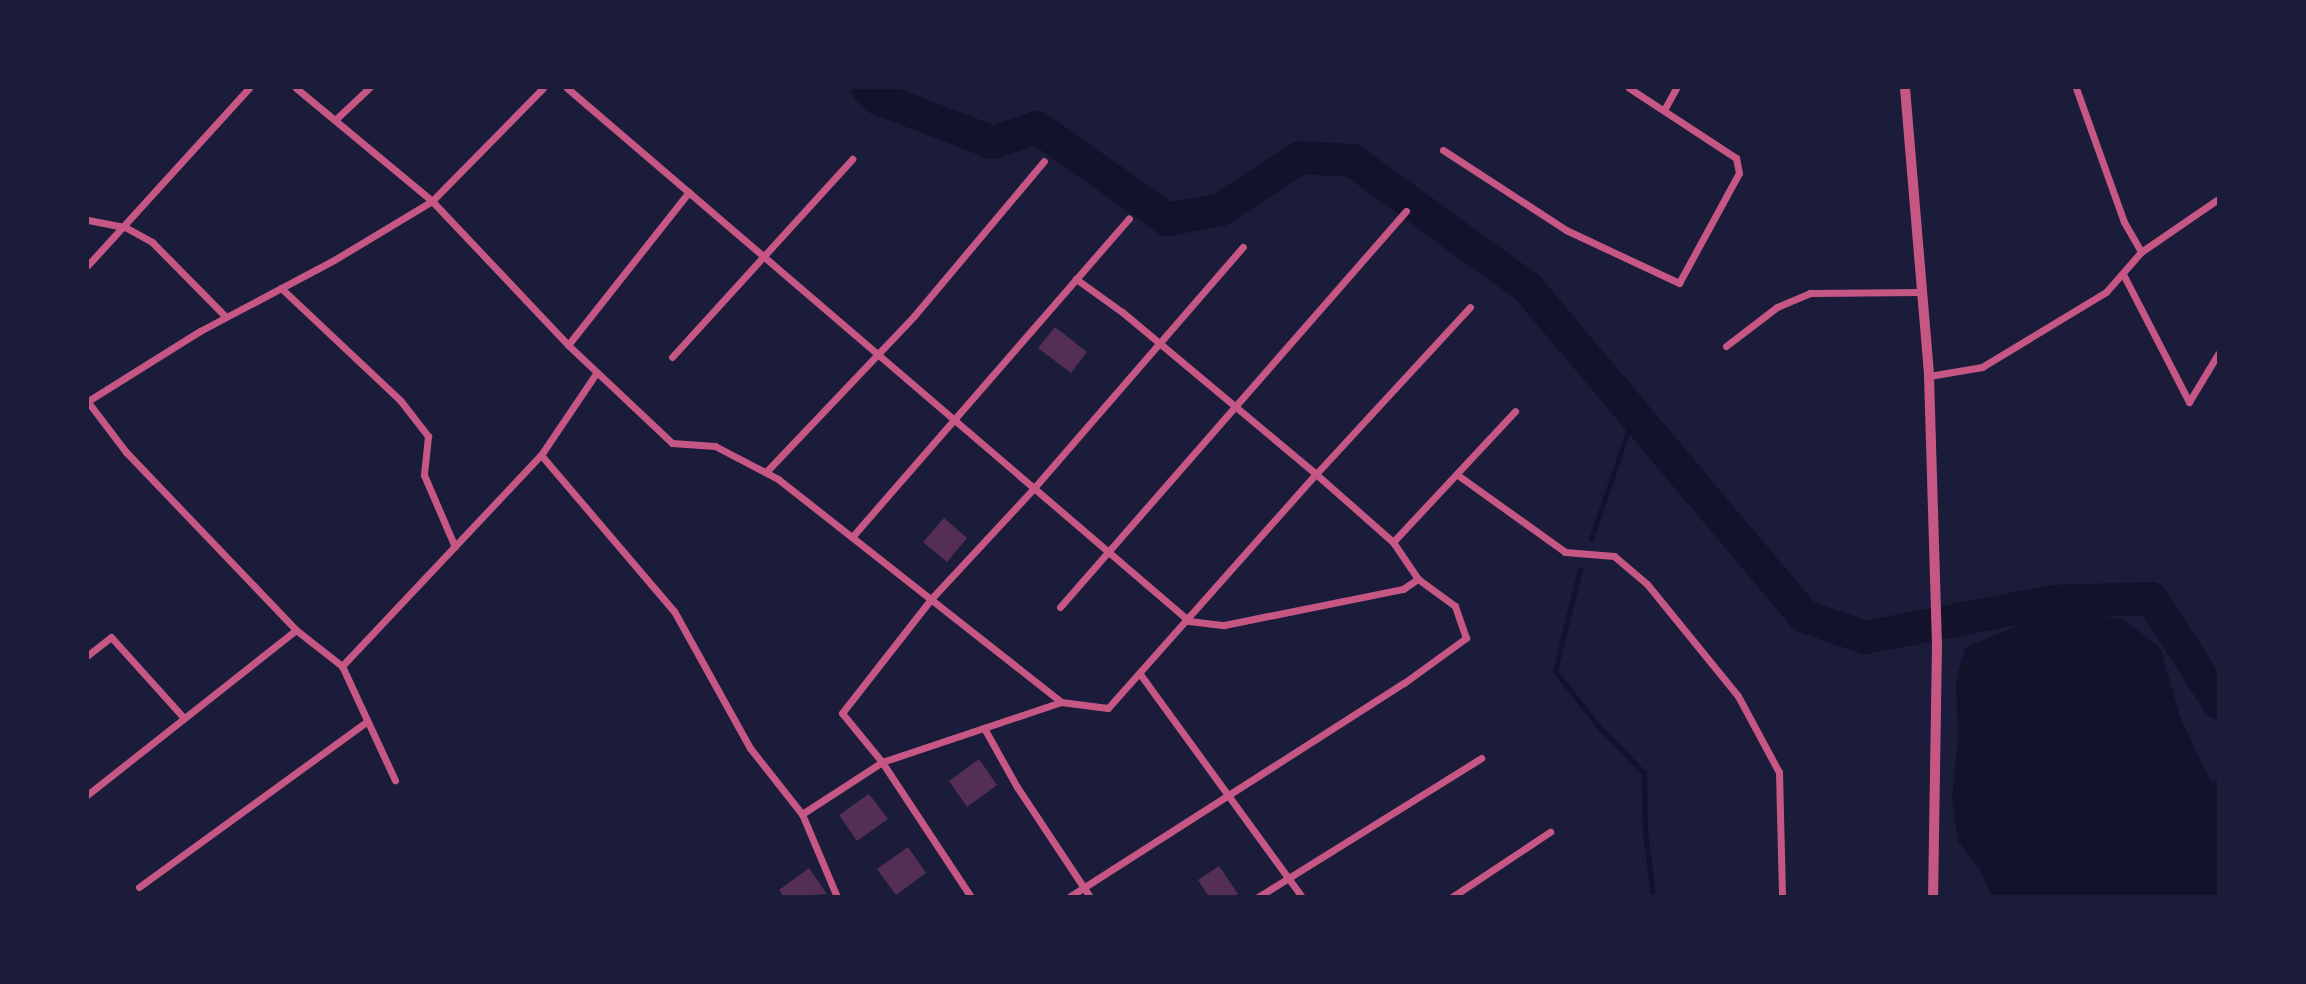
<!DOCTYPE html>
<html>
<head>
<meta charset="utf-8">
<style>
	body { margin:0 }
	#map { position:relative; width:2306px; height:984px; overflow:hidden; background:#1b1b3a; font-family:"Golos Text",sans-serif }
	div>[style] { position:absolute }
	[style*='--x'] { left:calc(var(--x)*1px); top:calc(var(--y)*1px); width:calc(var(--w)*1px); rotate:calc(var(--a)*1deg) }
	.water>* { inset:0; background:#12122b }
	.stream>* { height:5px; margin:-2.5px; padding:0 2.5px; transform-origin:2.5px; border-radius:2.5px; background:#12122b }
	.river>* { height:33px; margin:-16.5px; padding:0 16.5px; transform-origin:16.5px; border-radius:16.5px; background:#12122b }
	.building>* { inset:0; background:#542f53 }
	.minor>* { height:7px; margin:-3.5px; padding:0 3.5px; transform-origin:3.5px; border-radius:3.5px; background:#c65784 }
	.tertiary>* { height:10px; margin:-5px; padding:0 5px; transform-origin:5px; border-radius:5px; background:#c65784 }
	span { translate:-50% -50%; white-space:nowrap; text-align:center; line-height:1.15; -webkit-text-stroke:5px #1b1b3a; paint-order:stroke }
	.frame { position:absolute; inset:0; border:89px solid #1b1b3a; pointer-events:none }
</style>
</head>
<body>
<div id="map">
	<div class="water">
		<div style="clip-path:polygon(2082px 613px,2124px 620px,2161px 649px,2180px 717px,2211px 782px,2218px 780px,2218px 896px,1991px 896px,1981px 871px,1958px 841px,1952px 799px,1958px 740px,1956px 680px,1965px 648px,2033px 619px)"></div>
	</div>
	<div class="stream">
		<div style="--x:1591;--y:539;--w:130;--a:-71.1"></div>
		<div style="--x:1580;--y:569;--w:105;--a:103.8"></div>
		<div style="--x:1555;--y:671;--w:71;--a:51.8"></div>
		<div style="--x:1599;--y:727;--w:64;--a:45.6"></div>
		<div style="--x:1644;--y:773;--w:58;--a:89"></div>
		<div style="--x:1645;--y:831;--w:66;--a:83.1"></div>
	</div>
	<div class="river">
		<div style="--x:867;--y:88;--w:15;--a:42"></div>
		<div style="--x:878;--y:98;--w:122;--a:21.1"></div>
		<div style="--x:992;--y:142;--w:47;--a:-18.4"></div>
		<div style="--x:1037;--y:127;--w:159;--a:35.3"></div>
		<div style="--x:1167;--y:219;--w:54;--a:-10.7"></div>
		<div style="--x:1220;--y:209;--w:95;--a:-33"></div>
		<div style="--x:1300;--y:157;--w:52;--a:3.3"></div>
		<div style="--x:1352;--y:160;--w:216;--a:36"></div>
		<div style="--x:1527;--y:287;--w:430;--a:49.9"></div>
		<div style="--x:1804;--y:616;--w:65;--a:19"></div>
		<div style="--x:1865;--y:637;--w:190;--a:-10.9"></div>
		<div style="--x:2052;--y:601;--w:99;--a:-1.7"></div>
		<div style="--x:2151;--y:598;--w:124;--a:57.2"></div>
	</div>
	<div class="building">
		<div style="clip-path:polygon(1055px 327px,1087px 352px,1071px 373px,1038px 348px)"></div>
		<div style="clip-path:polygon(944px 518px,967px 538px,947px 562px,923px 542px)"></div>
		<div style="clip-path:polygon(979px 759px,997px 785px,967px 807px,949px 781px)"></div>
		<div style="clip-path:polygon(869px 794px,888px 819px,857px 841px,839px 815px)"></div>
		<div style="clip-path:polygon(908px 847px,926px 873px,896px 895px,877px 869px)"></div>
		<div style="clip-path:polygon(1219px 866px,1238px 894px,1233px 897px,1209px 897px,1198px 880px)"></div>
		<div style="clip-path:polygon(809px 868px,827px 894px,784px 897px,779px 890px)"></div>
	</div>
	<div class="minor">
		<div style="--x:296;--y:88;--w:177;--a:39.7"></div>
		<div style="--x:432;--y:201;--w:198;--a:46.6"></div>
		<div style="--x:568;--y:345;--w:143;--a:43.3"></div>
		<div style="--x:672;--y:443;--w:43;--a:4"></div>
		<div style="--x:715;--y:446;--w:71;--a:27.6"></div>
		<div style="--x:778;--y:479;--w:360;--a:38.2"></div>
		<div style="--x:1061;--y:702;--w:47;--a:7.3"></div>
		<div style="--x:1108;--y:708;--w:313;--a:-48.4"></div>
		<div style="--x:1316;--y:474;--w:253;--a:-140.1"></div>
		<div style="--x:1122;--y:312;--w:57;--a:-144.3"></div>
		<div style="--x:567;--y:88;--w:819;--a:40.59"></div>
		<div style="--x:1189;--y:621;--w:35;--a:7"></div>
		<div style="--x:1224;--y:625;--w:183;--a:-11.4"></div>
		<div style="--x:1403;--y:589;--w:18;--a:-34"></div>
		<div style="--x:2076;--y:88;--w:142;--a:70.3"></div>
		<div style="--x:2124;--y:222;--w:34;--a:60"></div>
		<div style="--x:1664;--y:110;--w:25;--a:-61"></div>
		<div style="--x:335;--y:120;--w:47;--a:-43.3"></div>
		<div style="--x:1443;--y:150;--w:147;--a:33"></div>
		<div style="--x:1566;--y:230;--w:125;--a:25.1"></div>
		<div style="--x:1679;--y:283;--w:125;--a:-61.4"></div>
		<div style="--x:1739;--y:173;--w:15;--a:-101"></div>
		<div style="--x:1736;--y:158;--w:128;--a:-146.8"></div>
		<div style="--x:88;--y:220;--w:38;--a:11"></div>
		<div style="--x:125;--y:227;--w:31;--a:29"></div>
		<div style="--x:152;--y:242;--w:105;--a:45.4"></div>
		<div style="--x:88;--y:265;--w:239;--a:-47.7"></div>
		<div style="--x:2124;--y:276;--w:142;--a:62.7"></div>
		<div style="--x:2189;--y:402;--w:56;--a:-58.9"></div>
		<div style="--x:281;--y:288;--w:163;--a:43.3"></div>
		<div style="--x:400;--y:400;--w:46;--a:52.1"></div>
		<div style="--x:428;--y:436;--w:39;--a:96"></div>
		<div style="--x:424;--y:475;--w:78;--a:66.7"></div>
		<div style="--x:568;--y:345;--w:195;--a:-51.7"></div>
		<div style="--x:1726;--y:346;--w:64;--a:-37.4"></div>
		<div style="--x:1777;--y:307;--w:36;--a:-23"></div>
		<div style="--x:1810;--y:293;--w:112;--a:-0.5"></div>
		<div style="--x:672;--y:357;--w:268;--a:-47.7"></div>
		<div style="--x:1929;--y:376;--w:54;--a:-9.6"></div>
		<div style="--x:1982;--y:367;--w:145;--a:-31.2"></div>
		<div style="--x:2106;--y:292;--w:53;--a:-48.8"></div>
		<div style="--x:2141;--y:252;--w:93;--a:-34.5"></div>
		<div style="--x:88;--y:401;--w:132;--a:-32"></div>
		<div style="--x:200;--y:331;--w:152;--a:-27.9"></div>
		<div style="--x:334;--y:260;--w:114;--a:-31"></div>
		<div style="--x:432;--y:201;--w:158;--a:-45.5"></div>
		<div style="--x:88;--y:402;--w:63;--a:52.8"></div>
		<div style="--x:126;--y:452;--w:246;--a:46.3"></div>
		<div style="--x:296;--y:630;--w:265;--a:141.7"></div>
		<div style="--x:541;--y:455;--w:205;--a:49.6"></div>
		<div style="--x:674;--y:611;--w:157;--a:61"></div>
		<div style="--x:750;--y:748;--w:84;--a:51.8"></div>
		<div style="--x:802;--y:814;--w:90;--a:67.1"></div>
		<div style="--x:766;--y:472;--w:215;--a:-46.5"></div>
		<div style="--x:914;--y:316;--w:202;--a:-50"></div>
		<div style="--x:1459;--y:476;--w:130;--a:35.6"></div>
		<div style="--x:1565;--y:552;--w:49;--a:4.7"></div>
		<div style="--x:1614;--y:556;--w:43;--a:40.3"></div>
		<div style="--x:1647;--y:584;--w:144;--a:50.9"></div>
		<div style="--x:1738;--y:696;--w:86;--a:61.7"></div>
		<div style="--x:1779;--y:772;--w:125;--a:88.6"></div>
		<div style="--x:852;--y:537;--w:422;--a:-49"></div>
		<div style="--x:1393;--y:542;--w:179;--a:-47"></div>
		<div style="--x:1060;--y:607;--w:526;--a:-48.86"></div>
		<div style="--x:296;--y:630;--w:58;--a:38"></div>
		<div style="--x:342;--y:666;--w:290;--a:-46.7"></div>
		<div style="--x:541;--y:455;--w:100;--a:-56"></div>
		<div style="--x:88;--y:655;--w:29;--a:-38"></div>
		<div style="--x:111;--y:637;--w:109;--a:48"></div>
		<div style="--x:342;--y:666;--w:126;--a:65.1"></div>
		<div style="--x:1140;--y:674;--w:276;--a:54"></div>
		<div style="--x:984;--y:728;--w:68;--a:60.8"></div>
		<div style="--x:1017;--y:787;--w:132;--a:56.4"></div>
		<div style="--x:802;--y:814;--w:95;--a:-33"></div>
		<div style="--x:882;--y:762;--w:63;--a:-129.2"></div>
		<div style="--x:842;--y:713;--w:145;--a:-52"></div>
		<div style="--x:931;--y:599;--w:151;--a:-47.1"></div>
		<div style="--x:1034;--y:488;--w:319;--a:-49.1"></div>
		<div style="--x:139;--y:887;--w:281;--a:-36"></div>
		<div style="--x:971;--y:897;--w:162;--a:-123.4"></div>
		<div style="--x:882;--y:762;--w:189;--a:-18.5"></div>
		<div style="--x:1069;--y:897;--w:398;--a:-32.6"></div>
		<div style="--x:1404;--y:683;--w:77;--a:-36"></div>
		<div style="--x:1466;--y:638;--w:34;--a:-109"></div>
		<div style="--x:1455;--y:606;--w:46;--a:-143.9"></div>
		<div style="--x:1418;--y:579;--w:45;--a:-124"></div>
		<div style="--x:1393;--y:542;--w:103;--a:-138.6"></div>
		<div style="--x:1316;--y:474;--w:227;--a:-47.3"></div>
		<div style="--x:1258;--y:897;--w:263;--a:-31.9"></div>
		<div style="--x:1452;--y:897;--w:118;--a:-33.6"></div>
	</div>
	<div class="tertiary">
		<div style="--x:1905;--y:88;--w:289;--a:85.2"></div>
		<div style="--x:1929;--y:376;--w:269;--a:88.3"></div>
		<div style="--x:1937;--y:645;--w:252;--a:90.9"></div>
	</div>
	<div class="frame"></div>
</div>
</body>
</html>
